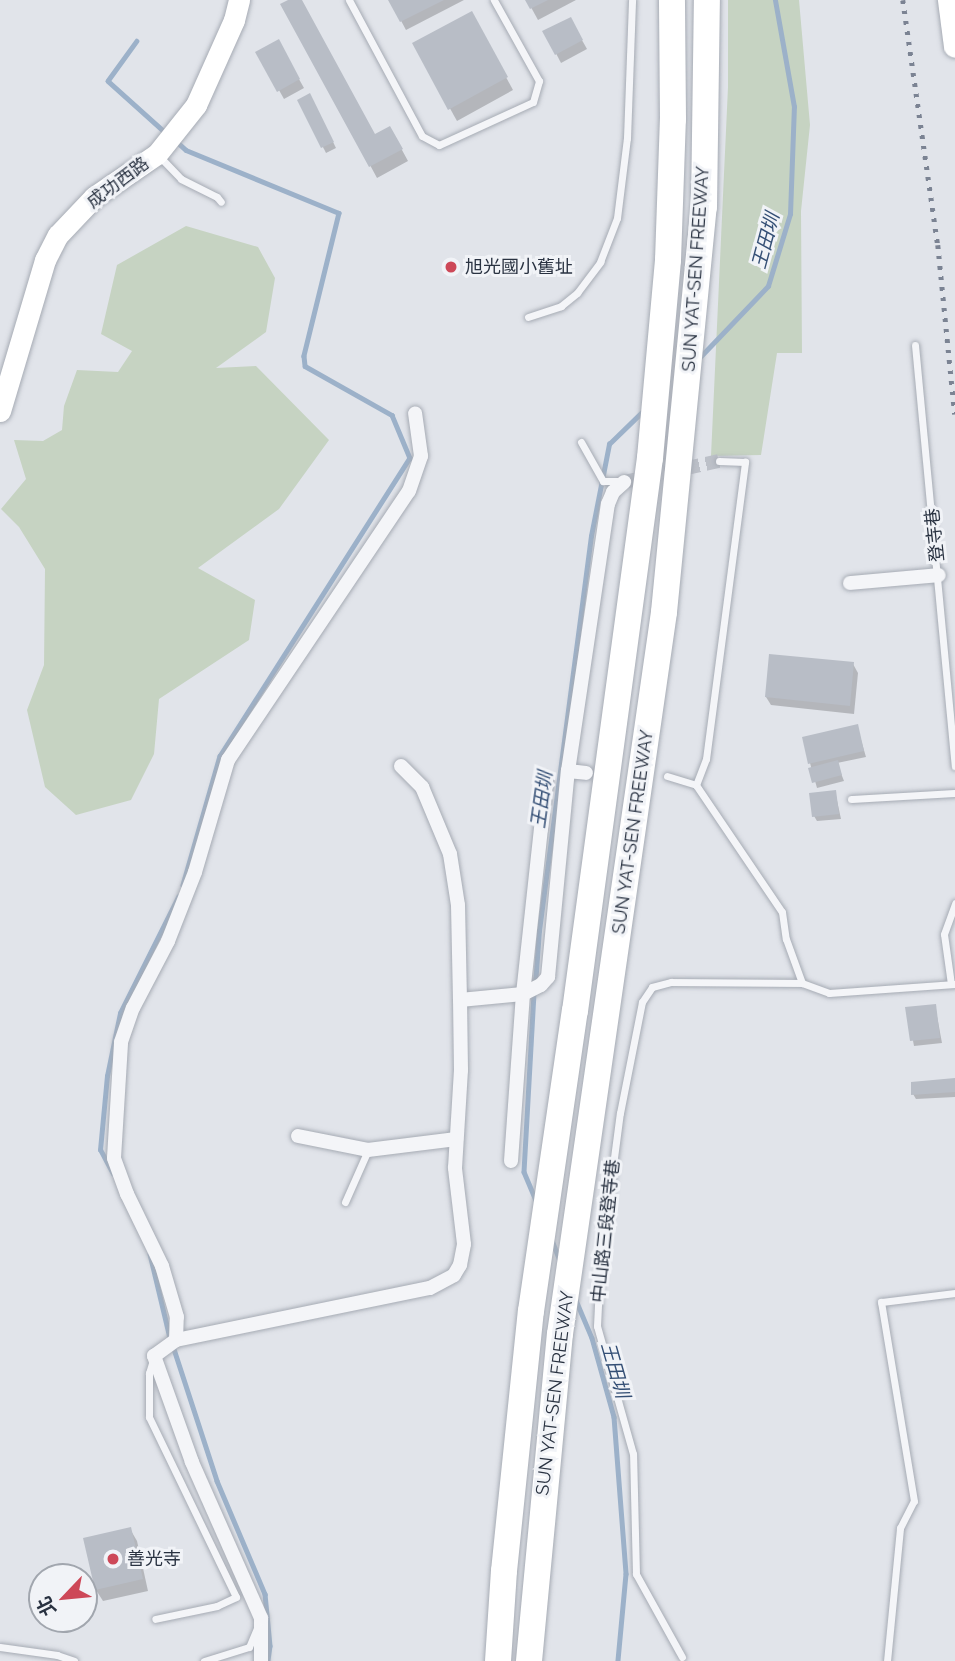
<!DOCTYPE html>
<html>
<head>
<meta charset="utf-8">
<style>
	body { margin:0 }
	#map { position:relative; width:955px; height:1661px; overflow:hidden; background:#e1e4ea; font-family:Raleway,"Noto Sans TC",sans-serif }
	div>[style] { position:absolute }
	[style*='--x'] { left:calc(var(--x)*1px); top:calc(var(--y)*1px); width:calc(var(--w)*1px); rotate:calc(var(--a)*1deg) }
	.green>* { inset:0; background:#c6d3c2 }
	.shadow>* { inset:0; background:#0003 }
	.stream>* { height:4.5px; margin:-2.25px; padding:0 2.25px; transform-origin:2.25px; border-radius:2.25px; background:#9cb1c9 }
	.building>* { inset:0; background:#b8bdc6 }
	.street-tunnel>* { height:14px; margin-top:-7px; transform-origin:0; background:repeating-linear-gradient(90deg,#bcc0c8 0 14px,transparent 0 21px) }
	.roads { filter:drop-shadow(0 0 2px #a6abb4) drop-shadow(0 0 2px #a6abb4) }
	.lane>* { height:7px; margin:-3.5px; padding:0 3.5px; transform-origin:3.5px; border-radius:3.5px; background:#f4f5f8 }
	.street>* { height:14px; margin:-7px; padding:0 7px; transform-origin:7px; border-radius:7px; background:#f4f5f8 }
	.secondary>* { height:21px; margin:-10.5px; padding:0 10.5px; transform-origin:10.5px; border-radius:10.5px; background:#fff }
	.primary>* { height:23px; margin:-11.5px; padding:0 11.5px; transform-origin:11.5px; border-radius:11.5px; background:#fff }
	.highway>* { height:26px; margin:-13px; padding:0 13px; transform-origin:13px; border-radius:13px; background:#fff }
	.rail>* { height:4.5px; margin-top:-2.25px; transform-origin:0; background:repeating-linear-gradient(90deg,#7b8393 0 3.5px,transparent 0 10.5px) }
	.dots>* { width:19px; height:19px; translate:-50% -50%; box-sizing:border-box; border:4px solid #f1f3f7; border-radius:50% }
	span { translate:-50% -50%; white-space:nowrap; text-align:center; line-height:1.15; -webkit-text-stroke:6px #f1f3f7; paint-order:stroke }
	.street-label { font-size:18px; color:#293241 }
	.poi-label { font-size:18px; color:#293241 }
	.left { translate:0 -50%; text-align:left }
	.water-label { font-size:19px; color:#344f75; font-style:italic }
	.north { position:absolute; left:28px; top:1563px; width:70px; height:70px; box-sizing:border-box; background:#f1f3f7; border:2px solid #a1a6ae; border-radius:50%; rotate:244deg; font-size:19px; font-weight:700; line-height:28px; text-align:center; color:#293241 }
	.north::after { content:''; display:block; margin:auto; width:24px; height:32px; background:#cd4858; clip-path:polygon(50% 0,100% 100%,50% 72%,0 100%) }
</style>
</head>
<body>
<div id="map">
	<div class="green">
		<div style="clip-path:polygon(728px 0,799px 0,810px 125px,801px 211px,802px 353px,777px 353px,761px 455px,711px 456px,728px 87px)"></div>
		<div style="clip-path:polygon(186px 226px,258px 247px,275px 278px,266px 332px,216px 368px,256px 366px,329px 440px,279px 509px,198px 568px,255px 600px,249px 640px,159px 699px,154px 754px,131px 800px,76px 815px,45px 787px,27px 710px,44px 665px,45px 569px,19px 527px,1px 509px,26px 479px,14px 440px,43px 441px,62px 430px,64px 406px,77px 370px,118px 372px,132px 351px,101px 334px,117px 265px)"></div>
	</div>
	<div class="shadow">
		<div style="clip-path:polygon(291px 0,300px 0,374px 136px,390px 128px,408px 161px,377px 178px,283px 4px)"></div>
		<div style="clip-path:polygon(390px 0,464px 0,406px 30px)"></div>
		<div style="clip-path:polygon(527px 0,576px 0,538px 20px)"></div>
		<div style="clip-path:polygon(471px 13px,513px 90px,457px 121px,414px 44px)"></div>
		<div style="clip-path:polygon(570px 19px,587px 49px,561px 63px,545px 32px)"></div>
		<div style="clip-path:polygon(278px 42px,304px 88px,284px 99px,258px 53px)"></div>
		<div style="clip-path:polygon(310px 95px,336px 148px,326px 153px,299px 100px)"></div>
		<div style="clip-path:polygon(853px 664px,858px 673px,854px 714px,771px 705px,766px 697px)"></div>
		<div style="clip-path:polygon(857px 726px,866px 757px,837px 763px,844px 781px,817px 788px,810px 763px)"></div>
		<div style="clip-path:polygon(835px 791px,841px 819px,817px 821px,814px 816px)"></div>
		<div style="clip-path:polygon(935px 1005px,942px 1043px,914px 1046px,907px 1009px)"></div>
		<div style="clip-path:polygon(955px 1082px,955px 1097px,916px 1099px,913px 1094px)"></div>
		<div style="clip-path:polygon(130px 1529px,137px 1541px,148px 1591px,103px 1601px,96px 1590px)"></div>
	</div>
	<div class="stream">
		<div style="--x:137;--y:41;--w:49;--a:125.9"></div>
		<div style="--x:108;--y:81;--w:78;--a:41.9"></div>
		<div style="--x:176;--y:141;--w:13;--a:42"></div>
		<div style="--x:186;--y:150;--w:165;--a:22.4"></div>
		<div style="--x:339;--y:213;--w:147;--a:103.8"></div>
		<div style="--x:304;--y:356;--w:10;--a:84"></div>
		<div style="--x:305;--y:366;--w:100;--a:29.4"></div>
		<div style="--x:392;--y:415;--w:47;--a:67.3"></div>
		<div style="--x:410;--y:458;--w:353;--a:122.5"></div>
		<div style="--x:220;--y:756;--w:134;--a:106"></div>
		<div style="--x:700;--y:357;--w:98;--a:-46.2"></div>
		<div style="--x:768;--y:286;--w:75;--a:-73"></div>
		<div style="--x:790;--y:214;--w:107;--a:-87.9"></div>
		<div style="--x:794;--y:107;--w:109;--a:-100.1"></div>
		<div style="--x:535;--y:985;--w:54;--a:-85.8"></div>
		<div style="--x:539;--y:931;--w:398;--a:-82.5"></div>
		<div style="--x:591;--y:536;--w:94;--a:-78.9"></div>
		<div style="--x:609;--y:444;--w:47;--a:-44.1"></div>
		<div style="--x:534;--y:993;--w:179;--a:93.2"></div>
		<div style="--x:524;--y:1172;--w:33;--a:67"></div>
		<div style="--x:113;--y:1174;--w:27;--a:-118"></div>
		<div style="--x:100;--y:1150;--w:74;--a:-84.6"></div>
		<div style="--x:107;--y:1076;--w:64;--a:-78.3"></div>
		<div style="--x:120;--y:1013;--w:130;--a:-63.4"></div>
		<div style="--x:552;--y:1240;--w:22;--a:69"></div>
		<div style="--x:150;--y:1254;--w:86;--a:76.6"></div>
		<div style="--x:575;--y:1298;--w:43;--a:67"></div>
		<div style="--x:592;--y:1338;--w:82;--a:74.4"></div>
		<div style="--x:614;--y:1417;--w:157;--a:85.6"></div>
		<div style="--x:626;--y:1574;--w:87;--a:95.3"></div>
		<div style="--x:173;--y:1346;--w:142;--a:71.9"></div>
		<div style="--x:217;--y:1481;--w:123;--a:67"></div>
		<div style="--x:265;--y:1594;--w:52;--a:84.5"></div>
		<div style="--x:270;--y:1646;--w:15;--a:98"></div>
	</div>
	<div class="building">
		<div style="clip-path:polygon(288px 0,302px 0,375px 134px,390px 126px,403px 149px,369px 167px,280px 4px)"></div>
		<div style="clip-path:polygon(388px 0,444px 0,400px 22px)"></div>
		<div style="clip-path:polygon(525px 0,548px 0,530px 9px)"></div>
		<div style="clip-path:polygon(472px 11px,508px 77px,448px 110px,412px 43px)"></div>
		<div style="clip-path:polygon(571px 17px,583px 40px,555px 55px,542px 31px)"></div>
		<div style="clip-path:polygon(279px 39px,300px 79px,277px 92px,255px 52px)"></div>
		<div style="clip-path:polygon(310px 93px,334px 142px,321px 148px,297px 100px)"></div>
		<div style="clip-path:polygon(769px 654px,854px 662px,850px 706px,765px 697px)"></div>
		<div style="clip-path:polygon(858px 724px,864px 751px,808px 764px,802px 737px)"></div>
		<div style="clip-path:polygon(838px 760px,842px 775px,812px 783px,808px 768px)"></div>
		<div style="clip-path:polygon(836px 790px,839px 814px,812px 817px,809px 793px)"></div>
		<div style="clip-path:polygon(936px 1004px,940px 1038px,910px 1041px,905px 1007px)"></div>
		<div style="clip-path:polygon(955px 1078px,955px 1092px,911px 1095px,911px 1082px)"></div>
		<div style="clip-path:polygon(131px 1527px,143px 1579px,95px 1590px,83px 1538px)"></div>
	</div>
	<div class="street-tunnel">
		<div style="--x:624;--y:482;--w:97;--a:-12.5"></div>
	</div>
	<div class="roads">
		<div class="lane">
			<div style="--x:349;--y:0;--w:154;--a:61.8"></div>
			<div style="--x:422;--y:136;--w:19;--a:28"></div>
			<div style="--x:439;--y:145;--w:103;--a:-24.6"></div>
			<div style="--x:533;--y:102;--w:22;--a:-74"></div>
			<div style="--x:539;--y:81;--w:93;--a:-119.1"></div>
			<div style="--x:160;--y:157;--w:30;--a:46"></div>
			<div style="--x:181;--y:179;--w:40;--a:26.6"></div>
			<div style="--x:217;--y:197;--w:6;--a:51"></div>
			<div style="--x:528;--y:317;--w:35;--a:-18"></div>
			<div style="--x:561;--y:306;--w:21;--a:-39"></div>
			<div style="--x:577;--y:293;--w:39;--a:-53"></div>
			<div style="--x:600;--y:262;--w:47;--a:-68.9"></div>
			<div style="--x:617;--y:218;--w:81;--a:-82.9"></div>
			<div style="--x:627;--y:138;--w:138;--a:-87.9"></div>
			<div style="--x:915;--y:345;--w:423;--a:84.6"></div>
			<div style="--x:581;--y:442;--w:45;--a:60.6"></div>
			<div style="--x:603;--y:481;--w:21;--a:0"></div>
			<div style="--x:667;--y:776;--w:30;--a:17"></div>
			<div style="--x:696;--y:785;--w:153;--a:55.9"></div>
			<div style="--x:782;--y:912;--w:27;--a:82"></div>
			<div style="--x:786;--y:939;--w:47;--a:70"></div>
			<div style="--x:802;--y:983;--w:29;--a:20"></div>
			<div style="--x:829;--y:993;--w:126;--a:-4.1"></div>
			<div style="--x:696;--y:785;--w:28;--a:-69"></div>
			<div style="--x:706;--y:759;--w:300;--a:-82.5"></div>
			<div style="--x:745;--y:462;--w:26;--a:-178"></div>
			<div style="--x:851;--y:799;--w:104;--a:-3.3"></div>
			<div style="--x:951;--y:984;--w:50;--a:-98"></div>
			<div style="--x:944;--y:934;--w:33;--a:-70"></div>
			<div style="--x:345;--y:1202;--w:57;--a:-66.1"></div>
			<div style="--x:153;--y:1360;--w:14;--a:107"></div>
			<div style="--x:149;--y:1373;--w:44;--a:90"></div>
			<div style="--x:149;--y:1417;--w:200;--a:64.2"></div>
			<div style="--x:236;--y:1597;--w:21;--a:155"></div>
			<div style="--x:217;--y:1606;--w:63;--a:168.2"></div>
			<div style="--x:0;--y:1647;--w:58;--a:8"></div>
			<div style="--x:57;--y:1655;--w:18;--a:19"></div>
			<div style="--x:682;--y:1657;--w:95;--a:-119"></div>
			<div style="--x:636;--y:1574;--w:120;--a:-91.4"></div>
			<div style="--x:633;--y:1454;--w:133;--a:-105.7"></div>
			<div style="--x:597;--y:1326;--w:62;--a:-87.2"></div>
			<div style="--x:600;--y:1264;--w:152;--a:-82.5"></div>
			<div style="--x:620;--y:1113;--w:113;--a:-78.8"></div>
			<div style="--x:642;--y:1002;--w:18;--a:-56"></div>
			<div style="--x:652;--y:987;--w:20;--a:-15"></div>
			<div style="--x:671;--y:982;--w:131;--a:0.4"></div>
			<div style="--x:204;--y:1661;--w:47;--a:-17.3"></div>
			<div style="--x:249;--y:1647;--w:21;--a:-67"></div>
			<div style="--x:887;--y:1661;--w:134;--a:-84.4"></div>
			<div style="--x:900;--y:1528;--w:30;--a:-63"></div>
			<div style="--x:914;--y:1501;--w:202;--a:-99.4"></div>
			<div style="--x:881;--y:1302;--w:75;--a:-6.9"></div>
		</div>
		<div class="street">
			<div style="--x:850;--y:583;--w:89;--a:-5.1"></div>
			<div style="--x:401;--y:766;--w:30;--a:45"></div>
			<div style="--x:422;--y:787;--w:73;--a:67.3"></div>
			<div style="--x:450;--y:854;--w:52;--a:81.1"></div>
			<div style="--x:458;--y:905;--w:95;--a:88.8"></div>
			<div style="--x:568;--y:771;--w:270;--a:-81.5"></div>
			<div style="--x:608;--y:504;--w:13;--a:-67"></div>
			<div style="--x:613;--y:492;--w:15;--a:-42"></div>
			<div style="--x:298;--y:1136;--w:71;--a:11.3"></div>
			<div style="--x:368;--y:1150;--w:89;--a:-7.1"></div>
			<div style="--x:511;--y:1161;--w:167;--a:-85.9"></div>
			<div style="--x:523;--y:994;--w:213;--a:-83.8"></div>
			<div style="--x:176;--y:1340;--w:23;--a:-88"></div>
			<div style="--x:177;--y:1317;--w:53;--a:-106.4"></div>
			<div style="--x:162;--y:1266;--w:80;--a:-115.9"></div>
			<div style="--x:127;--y:1194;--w:38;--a:-110"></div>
			<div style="--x:114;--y:1158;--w:116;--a:-86.5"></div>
			<div style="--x:121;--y:1042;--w:36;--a:-71"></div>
			<div style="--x:133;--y:1008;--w:76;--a:-62.4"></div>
			<div style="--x:168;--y:941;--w:74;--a:-68.6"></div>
			<div style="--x:195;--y:872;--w:117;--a:-73.6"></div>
			<div style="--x:228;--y:760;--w:324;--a:-56.1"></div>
			<div style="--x:409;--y:491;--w:37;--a:-71"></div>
			<div style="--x:421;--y:456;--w:43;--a:-97.9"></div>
			<div style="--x:261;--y:1661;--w:43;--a:-90"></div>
			<div style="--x:261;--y:1618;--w:171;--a:-113.9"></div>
			<div style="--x:192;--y:1462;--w:113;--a:-109.7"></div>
			<div style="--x:154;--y:1356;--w:27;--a:-36"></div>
			<div style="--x:176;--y:1340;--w:259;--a:-11.6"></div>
			<div style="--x:430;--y:1288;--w:27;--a:-28"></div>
			<div style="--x:454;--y:1275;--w:12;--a:-59"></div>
			<div style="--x:460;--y:1265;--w:21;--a:-79"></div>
			<div style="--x:464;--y:1244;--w:77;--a:-96.8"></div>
			<div style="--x:455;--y:1168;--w:98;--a:-86.5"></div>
			<div style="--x:461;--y:1070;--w:70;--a:-90.8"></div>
			<div style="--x:460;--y:1000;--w:63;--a:-5.4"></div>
			<div style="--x:523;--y:994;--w:20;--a:-27"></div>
			<div style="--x:541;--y:985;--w:11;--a:-49"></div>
			<div style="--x:548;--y:977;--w:207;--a:-84.5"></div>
			<div style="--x:568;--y:771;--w:18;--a:6"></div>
		</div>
		<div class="secondary">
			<div style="--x:0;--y:411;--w:158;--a:-73.4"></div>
			<div style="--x:45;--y:260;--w:28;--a:-63"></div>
			<div style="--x:58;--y:235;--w:52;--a:-46.5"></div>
			<div style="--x:94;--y:197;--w:76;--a:-34.3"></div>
			<div style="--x:157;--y:154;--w:63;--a:-51.5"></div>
			<div style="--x:196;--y:105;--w:93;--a:-65.9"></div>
			<div style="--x:234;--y:20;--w:21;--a:-76"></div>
		</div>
		<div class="primary">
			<div style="--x:949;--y:0;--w:46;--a:82.6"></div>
		</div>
		<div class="highway">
			<div style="--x:498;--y:1661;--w:90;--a:-86.2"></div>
			<div style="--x:504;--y:1571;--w:261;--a:-84.1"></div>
			<div style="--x:531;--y:1311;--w:303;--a:-81.7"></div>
			<div style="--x:575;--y:1011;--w:558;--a:-82.28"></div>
			<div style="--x:650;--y:458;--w:199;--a:-84.8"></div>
			<div style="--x:668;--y:260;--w:141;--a:-88"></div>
			<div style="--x:673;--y:119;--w:119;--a:-90.5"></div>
			<div style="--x:529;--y:1661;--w:328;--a:-84.6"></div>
			<div style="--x:560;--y:1334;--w:729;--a:-81.8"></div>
			<div style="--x:664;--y:612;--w:407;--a:-84.4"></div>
			<div style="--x:704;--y:207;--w:207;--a:-89.2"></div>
		</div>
	</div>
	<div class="rail">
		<div style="--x:903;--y:0;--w:247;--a:81.9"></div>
		<div style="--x:938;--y:245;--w:170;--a:84.3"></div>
	</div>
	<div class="dots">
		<div style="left:451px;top:267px;background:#cd4858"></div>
		<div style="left:113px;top:1559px;background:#cd4858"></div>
	</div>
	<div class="street-label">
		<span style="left:118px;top:183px;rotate:-37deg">成功西路</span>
		<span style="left:696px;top:269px;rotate:-86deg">SUN YAT-SEN FREEWAY</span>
		<span style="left:935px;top:535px;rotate:-96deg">登寺巷</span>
		<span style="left:633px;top:832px;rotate:-82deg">SUN YAT-SEN FREEWAY</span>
		<span style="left:606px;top:1231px;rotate:-84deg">中山路三段登寺巷</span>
		<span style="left:555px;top:1393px;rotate:-83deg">SUN YAT-SEN FREEWAY</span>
	</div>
	<div class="poi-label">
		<span class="left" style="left:465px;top:267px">旭光國小舊址</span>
		<span class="left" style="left:127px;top:1559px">善光寺</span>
	</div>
	<div class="water-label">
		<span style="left:766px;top:241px;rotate:-75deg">王田圳</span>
		<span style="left:542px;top:800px;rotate:-82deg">王田圳</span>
		<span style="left:615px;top:1370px;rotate:74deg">王田圳</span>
	</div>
	<div class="north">北</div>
</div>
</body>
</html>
